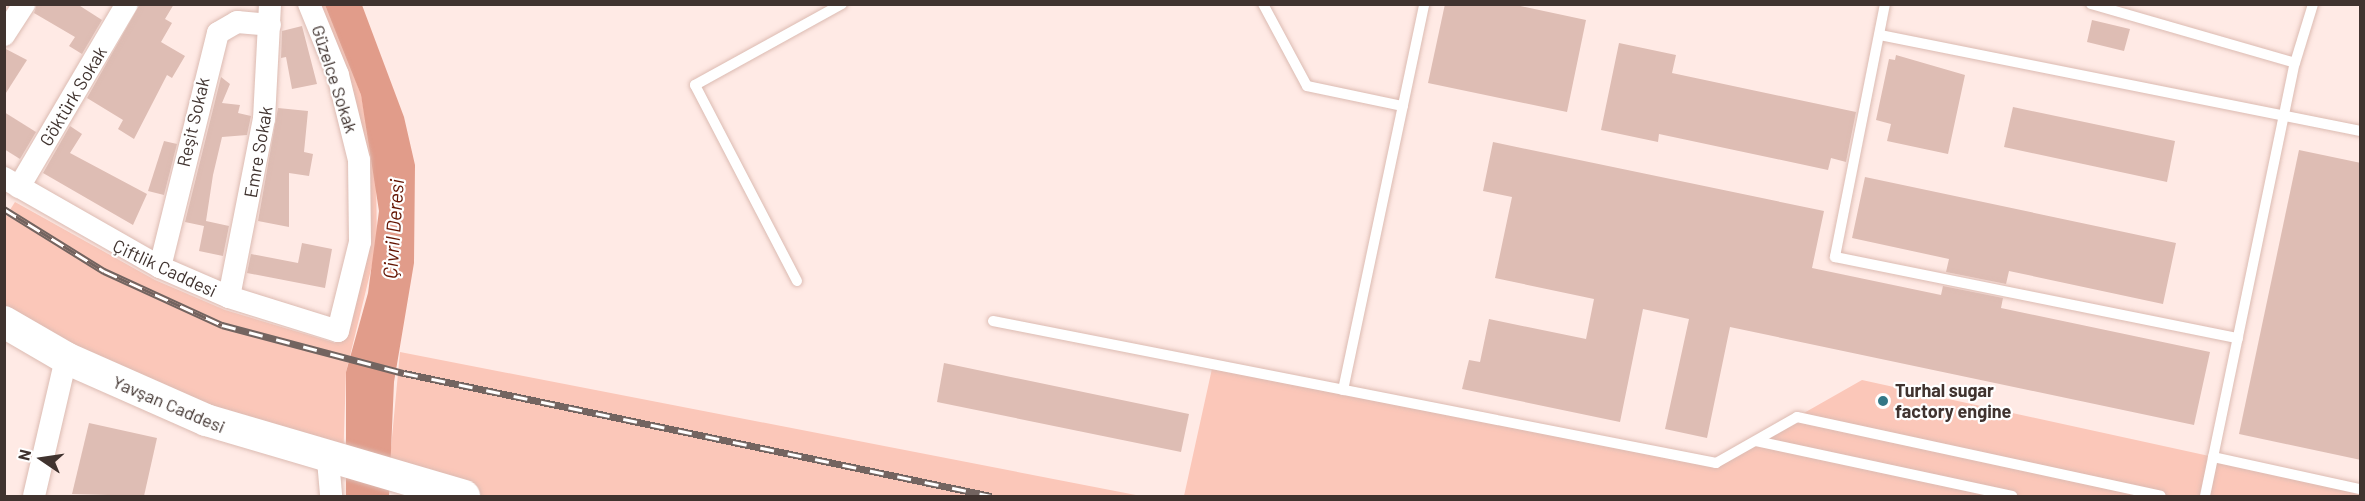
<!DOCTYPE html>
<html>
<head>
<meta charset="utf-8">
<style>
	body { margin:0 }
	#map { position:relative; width:2365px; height:501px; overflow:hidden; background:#ffeae5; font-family:Barlow,sans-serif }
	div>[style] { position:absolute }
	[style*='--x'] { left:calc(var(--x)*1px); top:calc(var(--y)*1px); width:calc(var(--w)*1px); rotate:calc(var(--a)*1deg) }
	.green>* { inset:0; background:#fbc7b9 }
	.water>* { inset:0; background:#e19c8a }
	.building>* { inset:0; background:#debdb4 }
	.roads { filter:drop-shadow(0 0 2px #dcbbb2) drop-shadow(0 0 2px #dcbbb2) }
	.lane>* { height:10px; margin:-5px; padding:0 5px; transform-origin:5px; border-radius:5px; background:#fff }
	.street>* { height:22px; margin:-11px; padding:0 11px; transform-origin:11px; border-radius:11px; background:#fff }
	.secondary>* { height:32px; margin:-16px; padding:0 16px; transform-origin:16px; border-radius:16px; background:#fff }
	.rail>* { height:7px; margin-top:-3.5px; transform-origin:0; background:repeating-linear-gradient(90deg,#fff 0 14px,#736460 0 28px); box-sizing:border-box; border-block:2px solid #736460 }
	.dots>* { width:16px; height:16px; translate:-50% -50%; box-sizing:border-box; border:3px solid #fff; border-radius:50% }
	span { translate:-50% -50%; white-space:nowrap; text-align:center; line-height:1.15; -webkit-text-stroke:4.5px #fff; paint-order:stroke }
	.street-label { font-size:18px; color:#40332f }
	.poi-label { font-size:18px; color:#40332f; font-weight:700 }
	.left { translate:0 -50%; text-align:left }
	.water-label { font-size:20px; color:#631300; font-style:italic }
	.frame { position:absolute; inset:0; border:6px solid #40332f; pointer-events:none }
	.north { position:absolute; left:12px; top:429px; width:60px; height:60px; -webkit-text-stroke:4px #fff; paint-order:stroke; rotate:283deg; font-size:16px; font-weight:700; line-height:24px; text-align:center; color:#40332f }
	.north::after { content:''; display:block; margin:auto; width:21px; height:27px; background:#40332f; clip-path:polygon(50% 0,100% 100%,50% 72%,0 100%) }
</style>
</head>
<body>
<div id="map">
	<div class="green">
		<div style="clip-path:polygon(309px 5px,325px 5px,346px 55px,361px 95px,376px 176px,377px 245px,346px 372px,343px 464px,5px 322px,4px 219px,15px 202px,155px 280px,225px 310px,335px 343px,352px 285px,361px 199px)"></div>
		<div style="clip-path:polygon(400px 352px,1141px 496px,424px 496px,390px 459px)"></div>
		<div style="clip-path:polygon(1213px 364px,1716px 463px,1862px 380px,2360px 489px,2360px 496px,1184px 496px)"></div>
	</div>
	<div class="water">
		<div style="clip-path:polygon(325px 5px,362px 5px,404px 117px,415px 165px,414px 263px,394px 382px,389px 496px,346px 496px,346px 372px,368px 293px,379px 211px,361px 95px)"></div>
	</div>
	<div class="building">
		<div style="clip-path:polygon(37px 4px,77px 4px,102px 20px,82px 54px,69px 46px,75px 37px,34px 13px)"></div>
		<div style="clip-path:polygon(140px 4px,174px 4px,165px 19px,172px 23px,161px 42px,185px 56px,172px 78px,167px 75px,134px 139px,118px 129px,123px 120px,87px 98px)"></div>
		<div style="clip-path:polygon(1445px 4px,1511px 4px,1586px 20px,1567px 112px,1428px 83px)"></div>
		<div style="clip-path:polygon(2092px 20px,2130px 29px,2124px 51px,2087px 42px)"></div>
		<div style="clip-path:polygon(302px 26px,317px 84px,292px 89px,286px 57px,281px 58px,282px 31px)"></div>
		<div style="clip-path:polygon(1619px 43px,1676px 55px,1672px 73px,1856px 112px,1846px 162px,1831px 158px,1828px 170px,1659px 134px,1658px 142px,1601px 130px)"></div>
		<div style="clip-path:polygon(4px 48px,27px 60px,4px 96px)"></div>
		<div style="clip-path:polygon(1896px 55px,1965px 75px,1948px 154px,1887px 141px,1891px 124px,1876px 120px,1889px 59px,1895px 60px)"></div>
		<div style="clip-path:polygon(221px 77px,230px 84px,222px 103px,240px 105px,238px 113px,251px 116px,247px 135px,222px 137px,213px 175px,206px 221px,229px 226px,223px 256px,199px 251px,204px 226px,185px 222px)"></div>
		<div style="clip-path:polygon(2013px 107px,2175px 141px,2167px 182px,2004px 147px)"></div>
		<div style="clip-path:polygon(278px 108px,308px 111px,304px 152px,313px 154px,309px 176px,289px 173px,289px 227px,258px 221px)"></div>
		<div style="clip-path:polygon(4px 112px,36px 132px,20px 159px,4px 149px)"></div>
		<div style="clip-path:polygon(70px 126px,82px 134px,70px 153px,147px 194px,133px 225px,43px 173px)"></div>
		<div style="clip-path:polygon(164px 141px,177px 144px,164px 195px,148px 191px)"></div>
		<div style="clip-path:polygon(1493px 142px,1824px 211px,1812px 268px,1941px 295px,1943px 286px,2003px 298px,2001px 308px,2210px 352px,2194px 425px,1730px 327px,1707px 438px,1665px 429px,1689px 319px,1643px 309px,1620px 422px,1462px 389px,1469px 360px,1480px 362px,1489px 319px,1586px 339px,1594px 299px,1495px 278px,1512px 197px,1483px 191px)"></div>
		<div style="clip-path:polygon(2299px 150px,2361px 163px,2361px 460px,2239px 434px)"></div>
		<div style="clip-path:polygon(1865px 177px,2176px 243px,2163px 304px,2009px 271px,2006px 284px,1946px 272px,1949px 259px,1852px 238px)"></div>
		<div style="clip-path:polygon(302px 243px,332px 249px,325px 288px,247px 273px,251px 254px,298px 263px)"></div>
		<div style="clip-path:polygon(944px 363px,1189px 414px,1181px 452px,937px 402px)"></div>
		<div style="clip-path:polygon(89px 423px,157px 438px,144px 496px,72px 494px)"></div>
	</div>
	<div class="roads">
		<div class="lane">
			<div style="--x:1263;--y:4;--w:93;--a:61.8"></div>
			<div style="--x:1307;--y:86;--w:98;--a:11.8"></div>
			<div style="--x:1885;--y:4;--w:258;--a:101.2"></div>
			<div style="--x:1835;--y:257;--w:411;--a:11.4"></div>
			<div style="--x:2091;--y:4;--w:212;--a:16.1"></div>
			<div style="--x:1880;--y:35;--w:490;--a:11.3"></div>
			<div style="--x:797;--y:281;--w:221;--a:-117.5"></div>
			<div style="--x:695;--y:85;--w:168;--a:-28.9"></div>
			<div style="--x:993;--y:321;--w:737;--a:11.11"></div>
			<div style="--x:1716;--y:463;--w:93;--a:-29.6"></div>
			<div style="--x:1797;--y:417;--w:372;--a:12.2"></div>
			<div style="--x:1343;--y:390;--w:394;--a:-78.1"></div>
			<div style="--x:1756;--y:441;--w:262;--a:12.1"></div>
			<div style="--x:2213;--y:457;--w:150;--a:12.3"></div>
			<div style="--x:2205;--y:496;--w:442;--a:-78.3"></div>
			<div style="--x:2295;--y:63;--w:62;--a:-73"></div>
		</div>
		<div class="street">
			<div style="--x:4;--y:35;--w:37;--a:-57"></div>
			<div style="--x:4;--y:178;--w:180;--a:29.7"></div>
			<div style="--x:160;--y:267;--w:75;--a:23.5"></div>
			<div style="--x:229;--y:297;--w:114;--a:17.3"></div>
			<div style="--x:338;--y:331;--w:92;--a:-76.1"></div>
			<div style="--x:360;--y:242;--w:82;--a:-90.7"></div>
			<div style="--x:359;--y:160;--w:88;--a:-103.9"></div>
			<div style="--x:338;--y:75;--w:77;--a:-112.2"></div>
			<div style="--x:19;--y:187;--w:212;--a:-59.5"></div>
			<div style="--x:160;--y:267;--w:241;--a:-76.1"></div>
			<div style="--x:218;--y:33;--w:22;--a:-30"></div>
			<div style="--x:237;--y:22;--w:33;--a:5"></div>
			<div style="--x:229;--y:297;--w:181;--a:-78.9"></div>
			<div style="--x:264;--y:119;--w:115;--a:-87"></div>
			<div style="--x:328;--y:460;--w:36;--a:85"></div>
			<div style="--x:34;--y:496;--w:142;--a:-76.9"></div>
		</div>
		<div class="secondary">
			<div style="--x:4;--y:322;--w:72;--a:30.1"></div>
			<div style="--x:66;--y:358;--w:153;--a:23.9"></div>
			<div style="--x:206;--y:420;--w:269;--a:16.4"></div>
		</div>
	</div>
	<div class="rail">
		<div style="--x:4;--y:209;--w:118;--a:31.8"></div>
		<div style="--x:104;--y:271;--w:130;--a:24.6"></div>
		<div style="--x:222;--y:325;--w:188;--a:14.8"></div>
		<div style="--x:404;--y:373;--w:600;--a:11.83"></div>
	</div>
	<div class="dots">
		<div style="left:1883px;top:401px;background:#337786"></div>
	</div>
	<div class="street-label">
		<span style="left:335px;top:79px;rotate:72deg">Güzelce Sokak</span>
		<span style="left:73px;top:96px;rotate:-59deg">Göktürk Sokak</span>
		<span style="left:193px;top:122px;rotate:-77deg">Reşit Sokak</span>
		<span style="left:258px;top:152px;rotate:-80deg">Emre Sokak</span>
		<span style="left:165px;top:268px;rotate:25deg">Çiftlik Caddesi</span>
		<span style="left:169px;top:404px;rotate:23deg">Yavşan Caddesi</span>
	</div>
	<div class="poi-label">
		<span class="left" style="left:1895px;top:401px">Turhal sugar<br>factory engine</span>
	</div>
	<div class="water-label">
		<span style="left:393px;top:229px;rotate:-86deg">Çivril Deresi</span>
	</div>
	<div class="frame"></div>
	<div class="north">N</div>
</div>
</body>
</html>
